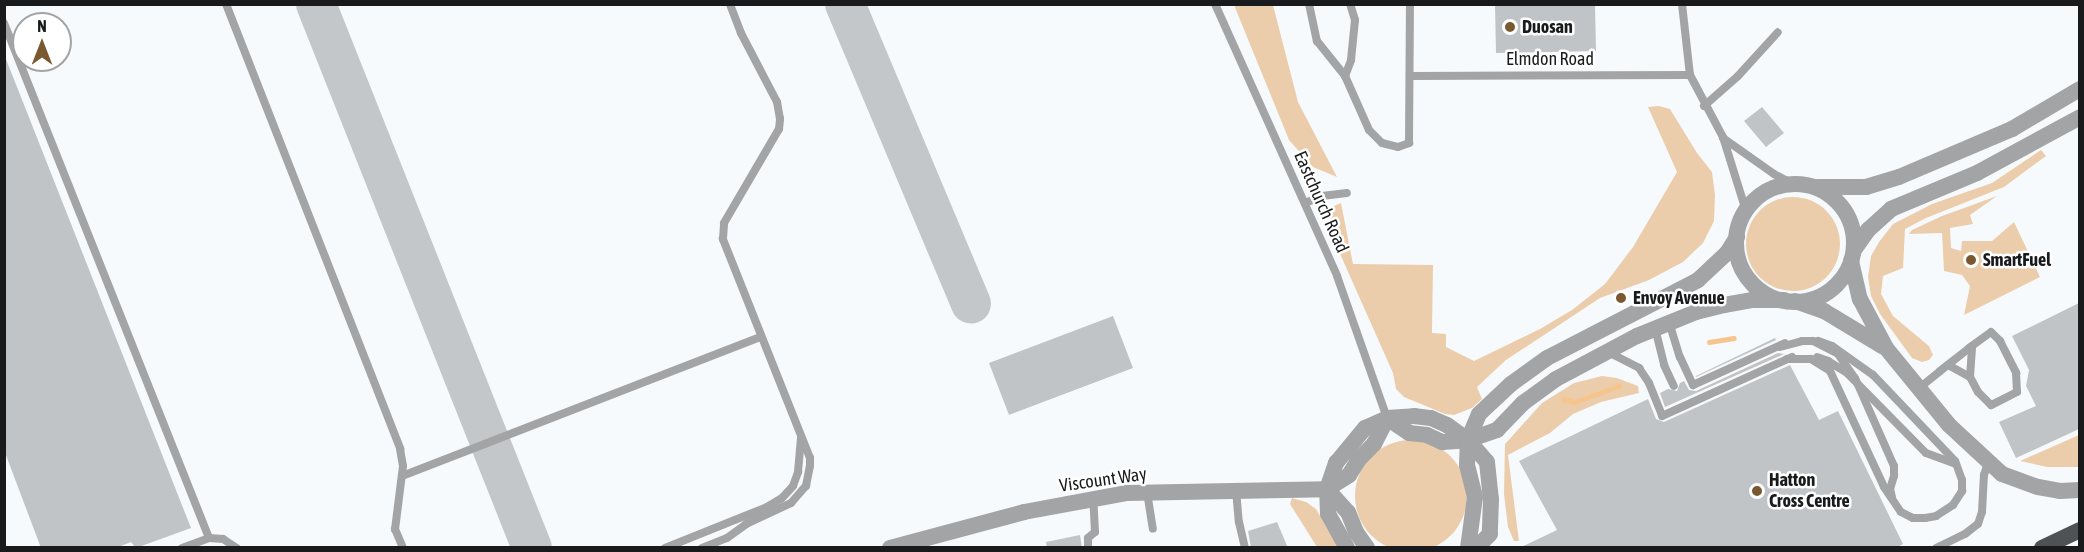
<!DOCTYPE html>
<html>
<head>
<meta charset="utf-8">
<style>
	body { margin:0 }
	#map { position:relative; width:2084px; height:552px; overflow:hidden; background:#f7fafd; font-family:"Asap Condensed",sans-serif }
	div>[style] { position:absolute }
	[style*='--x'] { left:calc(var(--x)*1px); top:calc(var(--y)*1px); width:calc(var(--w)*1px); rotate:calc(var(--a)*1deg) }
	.green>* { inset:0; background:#eccdab }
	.round { border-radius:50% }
	.stream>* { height:4.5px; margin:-2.25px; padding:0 2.25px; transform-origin:2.25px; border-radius:2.25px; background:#f5c58d }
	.taxiway>* { height:40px; margin:-20px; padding:0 20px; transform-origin:20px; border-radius:20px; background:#c4c7ca }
	.building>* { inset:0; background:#c1c4c7 }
	.service>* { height:8px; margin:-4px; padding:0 4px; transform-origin:4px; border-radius:4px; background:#a2a4a5 }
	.minor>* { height:16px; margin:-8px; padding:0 8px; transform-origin:8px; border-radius:8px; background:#a2a4a5 }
	.tertiary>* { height:16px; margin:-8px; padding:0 8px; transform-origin:8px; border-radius:8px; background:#a2a4a5 }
	.tertiary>.ring { margin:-8px; padding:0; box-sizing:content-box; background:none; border:16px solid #a2a4a5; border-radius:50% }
	.trunk>* { height:16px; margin:-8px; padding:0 8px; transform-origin:8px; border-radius:8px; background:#4f5254 }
	.service-bridge>* { height:8px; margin:-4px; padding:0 4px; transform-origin:4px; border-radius:4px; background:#a2a4a5 }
	.dots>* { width:16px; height:16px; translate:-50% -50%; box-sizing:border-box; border:3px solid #fff; border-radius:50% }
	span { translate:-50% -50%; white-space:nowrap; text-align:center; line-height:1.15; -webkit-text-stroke:5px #fff; paint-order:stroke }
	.poi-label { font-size:18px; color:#191a1b; font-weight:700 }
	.left { translate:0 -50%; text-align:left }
	.street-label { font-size:18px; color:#191a1b }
	.frame { position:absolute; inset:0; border:6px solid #191a1b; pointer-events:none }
	.north { position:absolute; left:12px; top:12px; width:60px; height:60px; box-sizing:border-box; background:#fff; border:2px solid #a3a3a4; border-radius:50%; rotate:0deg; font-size:16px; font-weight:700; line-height:24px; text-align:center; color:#191a1b }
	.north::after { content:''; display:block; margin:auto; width:21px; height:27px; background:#7b5930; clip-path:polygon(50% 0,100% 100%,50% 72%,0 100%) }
</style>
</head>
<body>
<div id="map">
	<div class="green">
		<div style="clip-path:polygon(1234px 5px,1273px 5px,1298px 102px,1337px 177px,1313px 167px,1289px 140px)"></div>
		<div style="clip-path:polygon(1659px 106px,1670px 109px,1697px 153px,1712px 172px,1715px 195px,1714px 221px,1703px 243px,1683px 262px,1649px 280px,1600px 298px,1506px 360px,1477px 387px,1482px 399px,1472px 408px,1454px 415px,1445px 414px,1404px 397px,1396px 389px,1393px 373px,1337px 247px,1329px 208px,1341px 203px,1353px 264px,1433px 265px,1432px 333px,1446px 334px,1446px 347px,1474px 361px,1540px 329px,1572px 310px,1605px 284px,1633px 247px,1677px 172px,1648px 107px)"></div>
		<div style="clip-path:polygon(2041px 150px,2046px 156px,2004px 187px,1926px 218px,1905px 229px,1903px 268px,1883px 276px,1881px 294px,1893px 316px,1929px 346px,1933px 355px,1929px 360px,1922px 362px,1912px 358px,1880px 314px,1871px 296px,1868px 277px,1871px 256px,1879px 242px,1893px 224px,1932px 204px,1992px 183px)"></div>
		<div style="clip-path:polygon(1997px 196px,1970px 215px,1973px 224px,1950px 228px,1951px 248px,1961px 251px,1962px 241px,1992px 241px,2014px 222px,2040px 277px,1964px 315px,1970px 286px,1962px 275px,1944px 271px,1942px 233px,1909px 234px,1912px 230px,1942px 216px)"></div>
		<div class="round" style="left:1746px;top:197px;width:94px;height:94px"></div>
		<div style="clip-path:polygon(1602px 376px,1617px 378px,1638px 386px,1639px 393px,1601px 402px,1573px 414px,1550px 433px,1508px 455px,1519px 541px,1514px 541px,1508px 527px,1504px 494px,1505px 444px,1542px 403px,1574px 383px)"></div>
		<div style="clip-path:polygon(2079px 435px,2079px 467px,2047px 467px,2020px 461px)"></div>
		<div class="round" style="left:1355px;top:440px;width:112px;height:112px"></div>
		<div style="clip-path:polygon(1292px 498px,1306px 502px,1316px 509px,1338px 547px,1317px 547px,1290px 504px)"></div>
	</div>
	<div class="stream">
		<div style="--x:1709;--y:342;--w:25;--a:-9"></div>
		<div style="--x:1563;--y:399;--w:12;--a:14"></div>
		<div style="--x:1575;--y:402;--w:47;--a:-20"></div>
	</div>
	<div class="taxiway">
		<div style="--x:316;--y:4;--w:585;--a:68.34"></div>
		<div style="--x:845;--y:4;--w:325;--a:67.2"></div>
	</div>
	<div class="building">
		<div style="clip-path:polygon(1495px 4px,1595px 4px,1596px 51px,1496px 53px)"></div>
		<div style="clip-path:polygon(4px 54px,191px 528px,136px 548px,131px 542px,116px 548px,41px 548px,4px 450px)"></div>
		<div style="clip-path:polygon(1762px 107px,1784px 133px,1766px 147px,1744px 121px)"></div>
		<div style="clip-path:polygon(2079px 303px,2079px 429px,2016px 458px,1999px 422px,2036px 406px,2026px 386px,2029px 370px,2012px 336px)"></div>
		<div style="clip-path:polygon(1113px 316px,1133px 368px,1009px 415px,989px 363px)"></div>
		<div style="clip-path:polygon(1775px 338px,1776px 340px,1696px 377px,1696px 376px)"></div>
		<div style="clip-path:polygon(1778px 353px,1784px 354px,1665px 407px,1660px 393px,1668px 389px,1677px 391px,1680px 383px,1684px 381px,1689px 390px,1696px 391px)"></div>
		<div style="clip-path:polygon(1790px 365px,1819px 420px,1838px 411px,1903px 544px,1896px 548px,1519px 548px,1557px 530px,1519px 461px,1648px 399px,1656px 419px,1664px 422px)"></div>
		<div style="clip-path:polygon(1277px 522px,1288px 548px,1251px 548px,1248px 531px)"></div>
		<div style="clip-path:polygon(1080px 535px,1082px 548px,1047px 548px,1046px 542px)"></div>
	</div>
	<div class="service">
		<div style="--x:226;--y:4;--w:478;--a:68.6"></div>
		<div style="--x:400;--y:449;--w:17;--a:80"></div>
		<div style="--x:403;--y:466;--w:64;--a:97.2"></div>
		<div style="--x:395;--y:529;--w:21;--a:67"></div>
		<div style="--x:1215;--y:4;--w:298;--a:65.8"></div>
		<div style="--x:1337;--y:276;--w:151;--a:70.6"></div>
		<div style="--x:1309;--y:4;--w:38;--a:78"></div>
		<div style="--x:1317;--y:41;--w:45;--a:51.3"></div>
		<div style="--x:1345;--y:76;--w:59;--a:66"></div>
		<div style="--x:1369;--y:130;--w:18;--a:45"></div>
		<div style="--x:1382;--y:143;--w:16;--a:14"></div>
		<div style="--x:1398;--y:147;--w:12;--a:-20"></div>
		<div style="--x:1409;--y:143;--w:139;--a:-89.6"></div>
		<div style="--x:1682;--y:4;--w:71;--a:83.6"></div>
		<div style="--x:1690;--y:75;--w:70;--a:62"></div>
		<div style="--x:1723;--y:137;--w:77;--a:72.7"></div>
		<div style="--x:4;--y:23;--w:554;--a:68.29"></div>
		<div style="--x:1345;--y:76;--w:17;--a:-69"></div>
		<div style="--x:1351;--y:60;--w:40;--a:-84.3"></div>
		<div style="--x:1355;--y:20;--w:17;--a:-107"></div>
		<div style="--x:1410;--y:76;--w:280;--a:-0.2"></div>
		<div style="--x:1704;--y:106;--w:45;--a:-41.4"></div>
		<div style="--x:1738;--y:76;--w:59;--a:-47.7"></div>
		<div style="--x:1723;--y:138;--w:62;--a:35.2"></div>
		<div style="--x:1774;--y:174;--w:21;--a:28"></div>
		<div style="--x:1305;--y:203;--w:18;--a:-22"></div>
		<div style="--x:1322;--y:196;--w:25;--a:-7"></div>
		<div style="--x:1669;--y:322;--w:37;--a:73"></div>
		<div style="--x:1680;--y:357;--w:31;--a:65"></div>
		<div style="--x:1693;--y:385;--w:101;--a:-24.5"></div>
		<div style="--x:1655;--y:328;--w:38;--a:76"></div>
		<div style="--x:1664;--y:365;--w:23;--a:65"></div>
		<div style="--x:1610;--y:353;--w:33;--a:27"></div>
		<div style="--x:1639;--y:368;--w:18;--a:56"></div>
		<div style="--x:1649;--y:383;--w:35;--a:68"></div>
		<div style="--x:1662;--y:416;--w:143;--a:-24.4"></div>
		<div style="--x:1817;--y:357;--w:12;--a:20"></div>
		<div style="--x:1828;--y:361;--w:22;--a:32"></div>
		<div style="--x:1847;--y:373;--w:112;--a:45.4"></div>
		<div style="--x:1926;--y:453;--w:29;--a:20"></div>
		<div style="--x:1787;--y:359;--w:24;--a:0"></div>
		<div style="--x:1811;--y:359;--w:22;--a:32"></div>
		<div style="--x:1830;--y:371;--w:128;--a:65"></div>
		<div style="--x:1884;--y:487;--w:30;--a:56"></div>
		<div style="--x:1901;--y:512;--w:13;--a:27"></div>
		<div style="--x:1913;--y:518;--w:12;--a:0"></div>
		<div style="--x:1925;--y:518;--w:11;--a:-10"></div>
		<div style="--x:1936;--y:516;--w:20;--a:-33"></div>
		<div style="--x:1953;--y:505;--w:17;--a:-57"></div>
		<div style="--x:1962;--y:491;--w:11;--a:-90"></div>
		<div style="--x:1962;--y:480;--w:20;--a:-110"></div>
		<div style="--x:1955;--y:461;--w:119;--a:-133.6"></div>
		<div style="--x:1873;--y:375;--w:50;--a:-144.7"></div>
		<div style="--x:1832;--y:346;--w:15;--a:-160"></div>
		<div style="--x:1970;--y:377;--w:31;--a:-86"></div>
		<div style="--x:1918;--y:389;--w:28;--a:-39"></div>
		<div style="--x:1940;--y:371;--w:37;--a:-38"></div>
		<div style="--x:1969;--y:348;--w:27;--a:-36"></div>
		<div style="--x:1991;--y:332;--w:13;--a:45"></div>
		<div style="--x:2000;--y:341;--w:36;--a:63"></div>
		<div style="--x:2016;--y:373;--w:19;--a:87"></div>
		<div style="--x:2017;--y:392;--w:29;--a:153"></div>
		<div style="--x:1991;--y:405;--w:18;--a:-135"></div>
		<div style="--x:1978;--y:392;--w:17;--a:-118"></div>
		<div style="--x:1970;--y:377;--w:25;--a:-151"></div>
		<div style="--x:402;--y:476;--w:385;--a:-21.2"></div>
		<div style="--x:1236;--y:490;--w:32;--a:85"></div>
		<div style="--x:1239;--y:522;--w:27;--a:77"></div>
		<div style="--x:1147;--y:492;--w:37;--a:81"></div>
		<div style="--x:1892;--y:497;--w:8;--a:-104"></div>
		<div style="--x:1890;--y:489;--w:14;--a:-73"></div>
		<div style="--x:1894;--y:476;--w:10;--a:-90"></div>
		<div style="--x:182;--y:548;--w:29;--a:-20"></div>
		<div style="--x:209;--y:538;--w:14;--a:4"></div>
		<div style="--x:223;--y:539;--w:17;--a:33"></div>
		<div style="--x:665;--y:548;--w:110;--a:-21.9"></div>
		<div style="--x:767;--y:507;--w:17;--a:-31"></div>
		<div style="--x:782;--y:498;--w:16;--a:-47"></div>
		<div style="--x:793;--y:486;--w:15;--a:-70"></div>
		<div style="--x:798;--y:472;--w:33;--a:-85"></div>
		<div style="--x:702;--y:548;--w:27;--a:-22"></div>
		<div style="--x:727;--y:538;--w:24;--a:-36"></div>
		<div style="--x:746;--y:524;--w:50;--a:-25"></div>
		<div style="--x:791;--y:503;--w:23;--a:-49"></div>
		<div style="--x:806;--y:486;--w:20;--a:-79"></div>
		<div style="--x:810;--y:466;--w:8;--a:-90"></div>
		<div style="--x:810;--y:458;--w:236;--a:-111.7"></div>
		<div style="--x:723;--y:239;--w:16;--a:-86"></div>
		<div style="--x:724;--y:223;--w:109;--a:-59.7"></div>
		<div style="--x:779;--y:129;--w:10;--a:-84"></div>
		<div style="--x:780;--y:119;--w:17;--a:-100"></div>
		<div style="--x:777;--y:102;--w:78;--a:-117.6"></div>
		<div style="--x:741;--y:33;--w:31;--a:-111"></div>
		<div style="--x:1088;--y:548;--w:10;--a:-90"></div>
		<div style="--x:1088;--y:538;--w:9;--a:-41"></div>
		<div style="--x:1095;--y:532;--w:33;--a:-93"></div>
		<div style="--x:1936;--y:548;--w:32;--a:-26"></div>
		<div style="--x:1965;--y:534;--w:16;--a:-38"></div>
		<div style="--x:1978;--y:524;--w:13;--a:-72"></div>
		<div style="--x:1982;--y:512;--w:37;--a:-87"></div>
		<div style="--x:1984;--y:475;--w:13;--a:-72"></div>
	</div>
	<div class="minor">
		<div style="--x:1851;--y:261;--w:39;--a:77"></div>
		<div style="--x:1860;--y:299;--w:55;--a:62"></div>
		<div style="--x:1886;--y:348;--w:99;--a:50.7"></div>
		<div style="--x:1949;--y:425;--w:72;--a:42.8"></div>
		<div style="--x:2002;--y:474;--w:38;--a:20"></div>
		<div style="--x:2038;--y:487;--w:22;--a:10"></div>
		<div style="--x:2060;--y:491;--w:20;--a:-3"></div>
		<div style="--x:1795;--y:301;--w:31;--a:19"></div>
		<div style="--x:1824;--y:311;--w:68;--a:31.1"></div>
		<div style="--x:890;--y:548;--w:139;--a:-15"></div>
		<div style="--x:1024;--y:512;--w:105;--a:-10.5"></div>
		<div style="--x:1127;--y:493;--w:200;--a:-1.1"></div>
	</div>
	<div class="tertiary">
		<div class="ring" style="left:1736px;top:184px;width:102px;height:102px"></div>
		<div style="--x:1818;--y:187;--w:48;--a:0"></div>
		<div style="--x:1866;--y:187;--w:34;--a:-17"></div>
		<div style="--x:1899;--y:177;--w:123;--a:-23"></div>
		<div style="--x:2012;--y:129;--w:79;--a:-30.5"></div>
		<div style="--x:1854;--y:250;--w:24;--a:-55"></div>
		<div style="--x:1868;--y:230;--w:31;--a:-42"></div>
		<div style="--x:1891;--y:209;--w:93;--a:-22.7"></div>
		<div style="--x:1977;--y:173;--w:117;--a:-28.5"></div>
		<div style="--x:1387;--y:418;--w:27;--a:34"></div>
		<div style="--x:1409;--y:433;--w:18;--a:6"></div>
		<div style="--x:1427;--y:435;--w:17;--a:25"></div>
		<div style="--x:1442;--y:442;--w:26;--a:-4"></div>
		<div style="--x:1468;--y:440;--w:31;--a:-19"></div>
		<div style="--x:1497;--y:430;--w:37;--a:-46"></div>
		<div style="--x:1523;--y:403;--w:41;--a:-36"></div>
		<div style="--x:1556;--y:379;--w:92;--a:-28"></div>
		<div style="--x:1637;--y:336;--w:64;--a:-22.1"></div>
		<div style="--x:1696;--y:312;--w:29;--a:-14"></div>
		<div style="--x:1724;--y:305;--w:28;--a:-10"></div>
		<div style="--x:1752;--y:300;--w:32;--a:0"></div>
		<div style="--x:1327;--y:489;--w:26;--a:-32"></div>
		<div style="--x:1349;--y:475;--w:19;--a:-58"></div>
		<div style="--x:1359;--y:459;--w:21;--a:-45"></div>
		<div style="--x:1374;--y:444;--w:29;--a:-63"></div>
		<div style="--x:1327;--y:489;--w:31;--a:48"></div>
		<div style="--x:1348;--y:512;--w:22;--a:68"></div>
		<div style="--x:1356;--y:532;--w:19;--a:55"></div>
		<div style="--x:1347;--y:548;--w:39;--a:-119"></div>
		<div style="--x:1328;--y:514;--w:25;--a:-92"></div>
		<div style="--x:1327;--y:489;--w:28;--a:-71"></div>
		<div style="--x:1336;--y:463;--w:45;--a:-50.4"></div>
		<div style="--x:1365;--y:428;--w:24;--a:-24"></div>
		<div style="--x:1387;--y:418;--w:27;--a:-4"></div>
		<div style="--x:1414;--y:416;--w:17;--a:7"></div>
		<div style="--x:1431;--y:418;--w:17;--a:24"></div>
		<div style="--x:1447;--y:425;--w:26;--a:36"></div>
		<div style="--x:1468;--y:440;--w:29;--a:49"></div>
		<div style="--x:1487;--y:462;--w:37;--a:84"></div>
		<div style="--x:1491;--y:499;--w:35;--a:92"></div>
		<div style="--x:1490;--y:534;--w:20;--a:135"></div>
		<div style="--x:1468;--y:548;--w:51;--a:-82.2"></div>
		<div style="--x:1475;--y:497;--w:33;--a:-104"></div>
		<div style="--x:1467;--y:465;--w:25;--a:-88"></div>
		<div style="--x:1468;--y:440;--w:28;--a:-67"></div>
		<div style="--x:1479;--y:414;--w:44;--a:-43.2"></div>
		<div style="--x:1511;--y:384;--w:44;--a:-35.8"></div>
		<div style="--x:1547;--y:358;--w:170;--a:-27.3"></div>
		<div style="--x:1698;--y:280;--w:40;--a:-43"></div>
		<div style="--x:1727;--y:253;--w:19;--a:-58"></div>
	</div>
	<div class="trunk">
		<div style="--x:2042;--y:548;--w:42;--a:-25.3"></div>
	</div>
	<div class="service-bridge">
		<div style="--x:1780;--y:347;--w:23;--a:-15"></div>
		<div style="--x:1802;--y:341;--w:11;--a:0"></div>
		<div style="--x:1813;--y:341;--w:28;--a:27"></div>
		<div style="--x:1838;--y:354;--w:29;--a:55"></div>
		<div style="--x:1855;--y:378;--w:96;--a:66.1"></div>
	</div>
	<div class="dots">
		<div style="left:1510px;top:27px;background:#7b5930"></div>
		<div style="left:1971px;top:260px;background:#7b5930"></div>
		<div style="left:1621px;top:298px;background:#7b5930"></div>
		<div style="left:1757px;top:491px;background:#7b5930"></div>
	</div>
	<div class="poi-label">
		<span class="left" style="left:1522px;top:27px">Duosan</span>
		<span class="left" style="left:1983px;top:260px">SmartFuel</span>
		<span class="left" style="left:1633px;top:298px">Envoy Avenue</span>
		<span class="left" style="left:1769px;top:491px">Hatton<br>Cross Centre</span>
	</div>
	<div class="street-label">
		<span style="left:1550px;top:59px">Elmdon Road</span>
		<span style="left:1321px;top:202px;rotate:66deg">Eastchurch Road</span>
		<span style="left:1103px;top:480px;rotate:-8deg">Viscount Way</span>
	</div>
	<div class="frame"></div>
	<div class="north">N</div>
</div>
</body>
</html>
